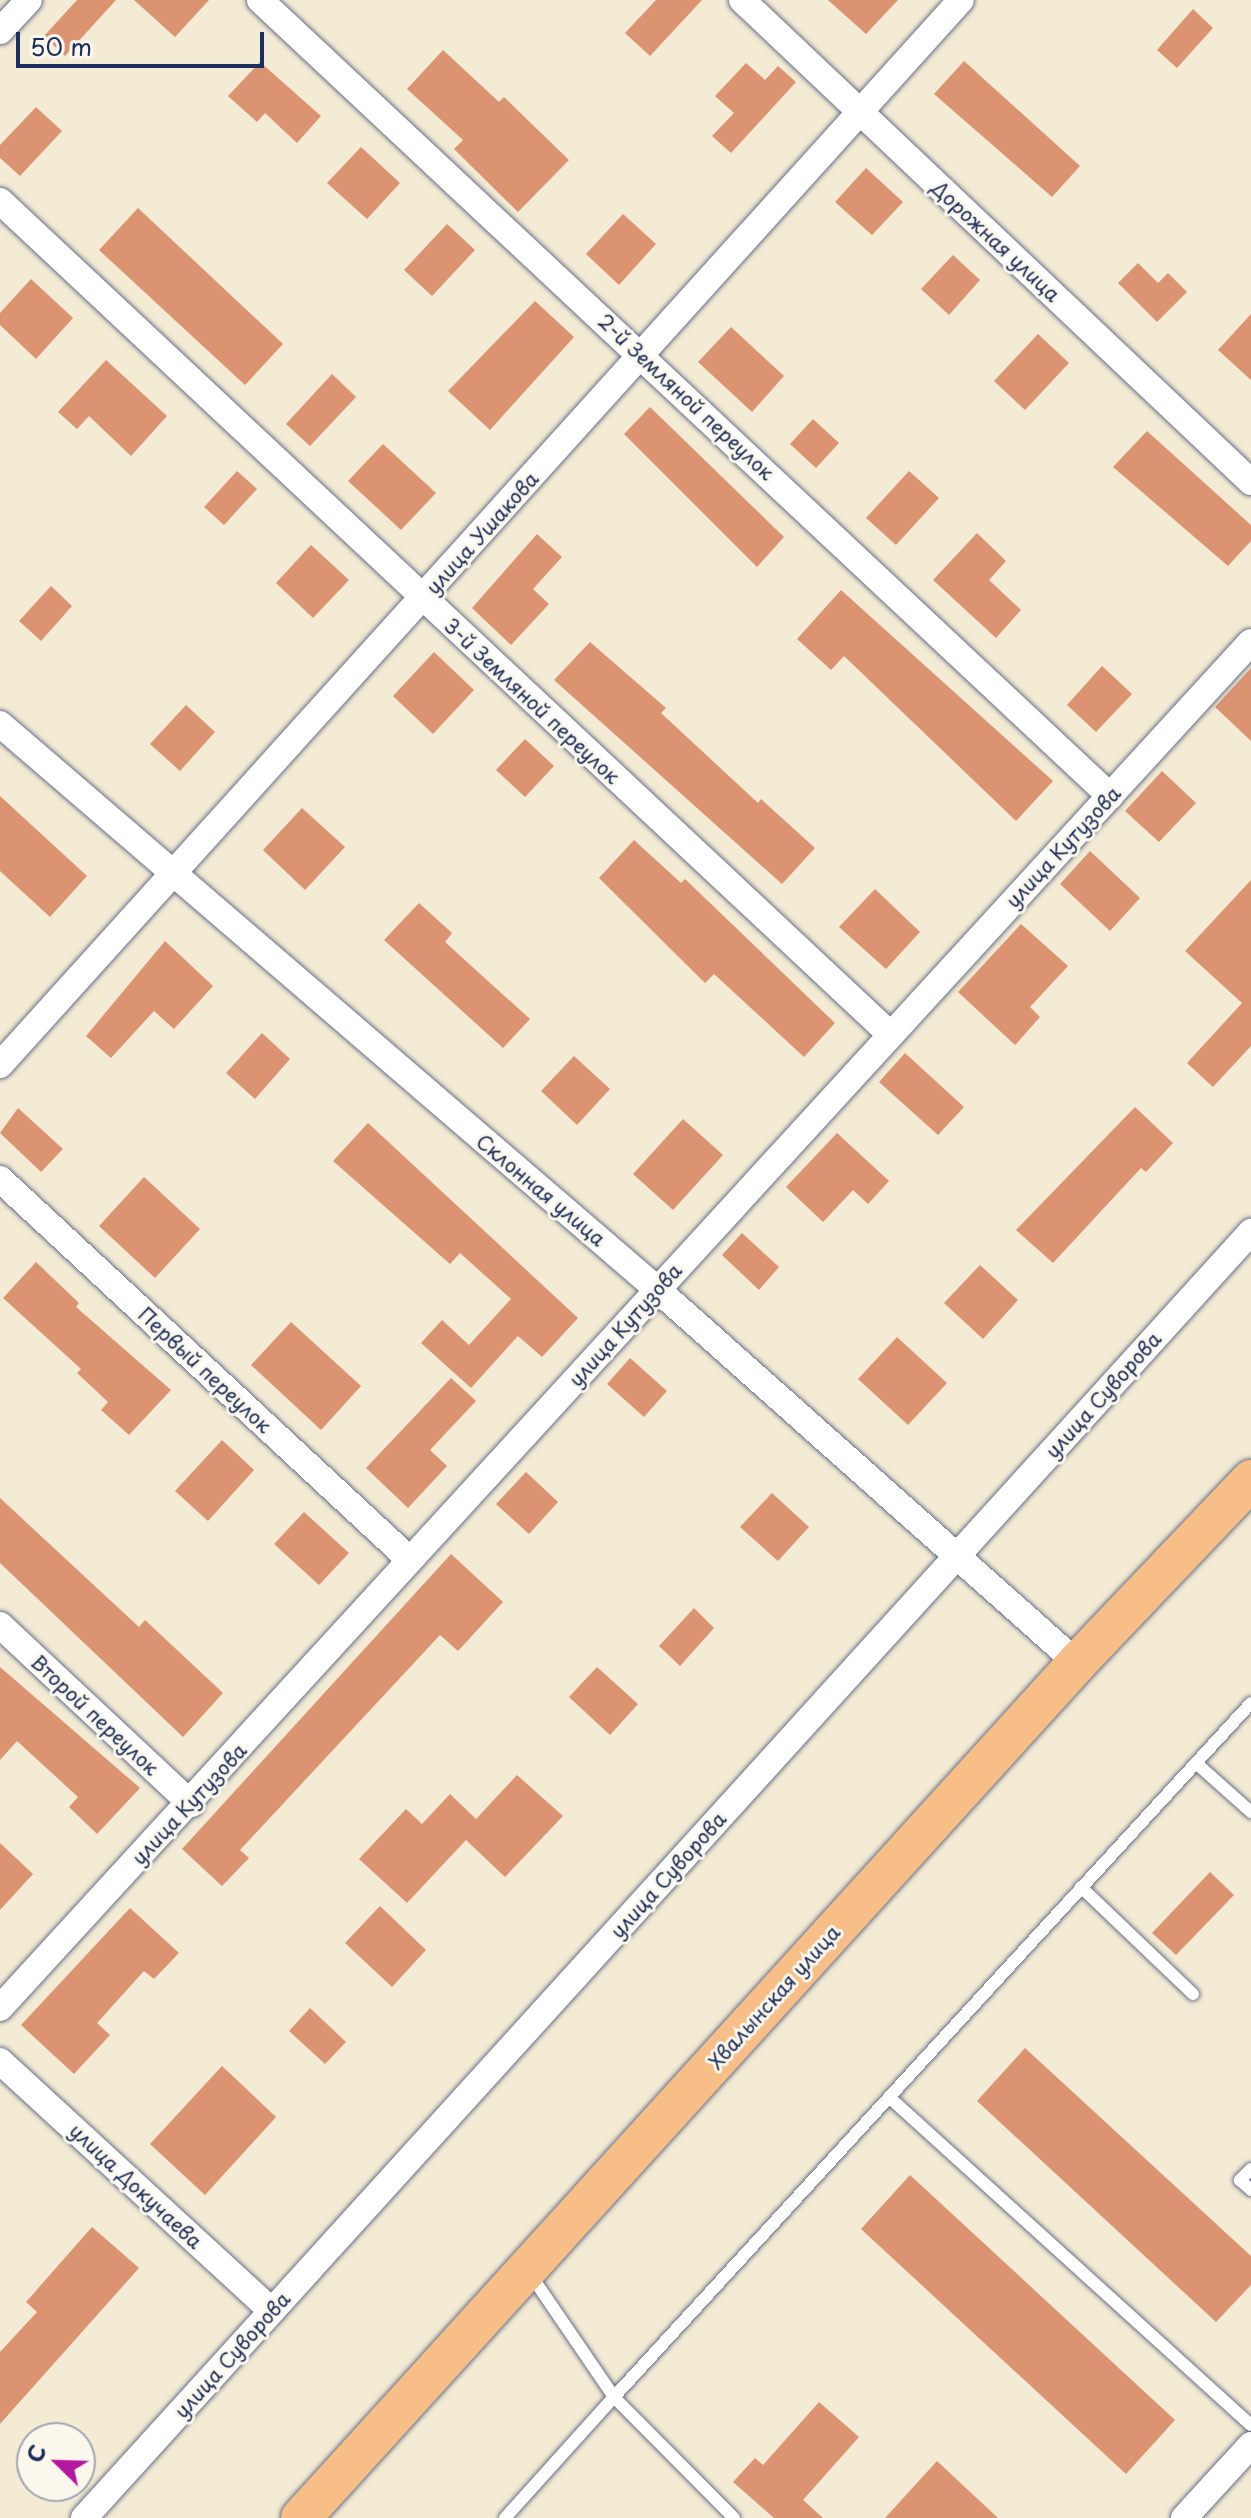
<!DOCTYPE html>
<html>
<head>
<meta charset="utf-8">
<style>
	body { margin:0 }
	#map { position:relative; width:1251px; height:2518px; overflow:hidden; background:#f4ebd4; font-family:"Playpen Sans",sans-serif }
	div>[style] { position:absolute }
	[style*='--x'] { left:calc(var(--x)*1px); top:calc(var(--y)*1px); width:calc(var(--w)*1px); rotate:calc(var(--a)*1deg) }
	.building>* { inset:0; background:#dc9372 }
	.roads { filter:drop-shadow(0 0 2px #677187) drop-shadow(0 0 2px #677187) }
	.lane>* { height:12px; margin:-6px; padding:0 6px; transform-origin:6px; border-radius:6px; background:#fff }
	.street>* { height:26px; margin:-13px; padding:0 13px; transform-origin:13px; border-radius:13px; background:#fff }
	.primary>* { height:40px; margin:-20px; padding:0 20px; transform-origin:20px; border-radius:20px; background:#f7be87 }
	span { translate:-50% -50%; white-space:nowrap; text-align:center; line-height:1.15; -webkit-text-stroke:6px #fbf7ec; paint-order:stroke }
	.street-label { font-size:20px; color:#1b2f5e }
	.north { position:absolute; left:16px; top:2422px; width:80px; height:80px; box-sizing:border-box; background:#fbf7ec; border:2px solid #a1a7b3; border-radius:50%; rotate:293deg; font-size:22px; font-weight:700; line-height:32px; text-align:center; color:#1b2f5e }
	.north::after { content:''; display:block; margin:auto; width:28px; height:36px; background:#b5179e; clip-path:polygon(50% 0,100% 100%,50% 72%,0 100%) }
	.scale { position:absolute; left:16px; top:32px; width:248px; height:36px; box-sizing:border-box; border:4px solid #1b2f5e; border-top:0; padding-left:10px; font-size:24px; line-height:28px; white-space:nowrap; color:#1b2f5e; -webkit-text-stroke:6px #fbf7ec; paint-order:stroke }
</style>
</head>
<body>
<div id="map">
	<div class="building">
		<div style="clip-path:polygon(77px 0,116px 0,65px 56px,44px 36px)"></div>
		<div style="clip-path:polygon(134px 0,209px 0,175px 37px)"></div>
		<div style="clip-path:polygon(656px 0,702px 0,650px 56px,625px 33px)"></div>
		<div style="clip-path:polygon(828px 0,898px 0,866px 34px)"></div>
		<div style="clip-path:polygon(1193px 9px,1213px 28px,1177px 68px,1157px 50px)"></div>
		<div style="clip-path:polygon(443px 50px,499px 102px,504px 97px,569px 160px,518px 212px,454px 149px,463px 140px,407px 89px)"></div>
		<div style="clip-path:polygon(964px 61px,1080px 166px,1052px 197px,934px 94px)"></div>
		<div style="clip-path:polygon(260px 62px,321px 116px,297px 143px,265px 113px,257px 122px,228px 96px)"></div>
		<div style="clip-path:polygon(746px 63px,765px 80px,778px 66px,796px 82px,731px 153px,712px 136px,734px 113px,715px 96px)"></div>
		<div style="clip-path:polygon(36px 107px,62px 131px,20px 176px,0 158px,0 145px)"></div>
		<div style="clip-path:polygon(361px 147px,400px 183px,367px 219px,327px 183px)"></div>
		<div style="clip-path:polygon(866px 168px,903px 202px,872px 235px,835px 202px)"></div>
		<div style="clip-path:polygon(138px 208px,283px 344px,245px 385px,99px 250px)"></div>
		<div style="clip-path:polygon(623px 214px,656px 244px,619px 285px,586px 254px)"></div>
		<div style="clip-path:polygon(447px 224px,475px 250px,432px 296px,404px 270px)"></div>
		<div style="clip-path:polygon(953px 255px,980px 280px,949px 315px,921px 289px)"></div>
		<div style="clip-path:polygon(1138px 263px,1158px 283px,1168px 273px,1187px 292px,1157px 322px,1118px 283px)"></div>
		<div style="clip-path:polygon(31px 279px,73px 318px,36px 359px,0 325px,0 313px)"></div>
		<div style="clip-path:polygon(535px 301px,574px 337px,490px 430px,448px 391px)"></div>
		<div style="clip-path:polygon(1251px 314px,1251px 380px,1218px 350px)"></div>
		<div style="clip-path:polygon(731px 327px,784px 376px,752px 412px,698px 362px)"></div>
		<div style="clip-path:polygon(1038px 334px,1069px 363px,1025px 410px,994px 381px)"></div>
		<div style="clip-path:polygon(106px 360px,167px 416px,131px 456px,89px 416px,77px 429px,58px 412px)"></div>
		<div style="clip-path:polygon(332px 374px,356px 397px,310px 446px,286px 424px)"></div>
		<div style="clip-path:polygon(650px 407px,784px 537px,757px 567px,624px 434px)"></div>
		<div style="clip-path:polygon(813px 419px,839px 443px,816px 468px,790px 444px)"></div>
		<div style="clip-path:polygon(1147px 431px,1251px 525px,1251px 541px,1228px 566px,1113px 467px)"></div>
		<div style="clip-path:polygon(383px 444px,436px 493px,401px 530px,348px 481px)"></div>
		<div style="clip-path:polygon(237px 471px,257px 489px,224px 525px,204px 507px)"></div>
		<div style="clip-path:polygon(909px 471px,939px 498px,896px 545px,866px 518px)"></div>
		<div style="clip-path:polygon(977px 533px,1006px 561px,989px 580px,1021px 610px,996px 638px,933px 580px)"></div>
		<div style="clip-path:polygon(537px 534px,562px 557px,533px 589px,549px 604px,511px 645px,472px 608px)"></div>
		<div style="clip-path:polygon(311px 545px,349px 580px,313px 618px,276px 583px)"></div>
		<div style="clip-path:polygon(51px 586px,72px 606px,41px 641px,19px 621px)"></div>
		<div style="clip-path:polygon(841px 590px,1053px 781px,1016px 821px,844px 656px,831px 670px,797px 639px)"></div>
		<div style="clip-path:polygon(590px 642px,666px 708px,661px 713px,758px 803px,761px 799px,815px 848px,782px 884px,554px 680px)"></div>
		<div style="clip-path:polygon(434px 652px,474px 690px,433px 734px,393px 696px)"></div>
		<div style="clip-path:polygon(1102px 666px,1132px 694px,1096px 732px,1067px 705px)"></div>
		<div style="clip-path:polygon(1251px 668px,1251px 741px,1215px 707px)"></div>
		<div style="clip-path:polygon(186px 705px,215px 732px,180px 771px,150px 744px)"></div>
		<div style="clip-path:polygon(525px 739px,554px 766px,525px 797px,496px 770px)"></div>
		<div style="clip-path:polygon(1162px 771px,1196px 803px,1159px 842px,1125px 811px)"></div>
		<div style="clip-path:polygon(0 796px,87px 876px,50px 917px,0 871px)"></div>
		<div style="clip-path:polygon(302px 808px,345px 847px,305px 890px,263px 850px)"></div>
		<div style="clip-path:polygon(634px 840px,681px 883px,685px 879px,835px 1023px,804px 1057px,714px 974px,705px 983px,599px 878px)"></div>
		<div style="clip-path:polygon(1090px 851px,1140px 898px,1110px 931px,1060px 884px)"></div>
		<div style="clip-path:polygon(1251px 880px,1251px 1046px,1213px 1087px,1187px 1063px,1242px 1003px,1185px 951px)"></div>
		<div style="clip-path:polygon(875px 889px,920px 932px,886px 969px,839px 927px)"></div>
		<div style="clip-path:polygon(419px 903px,452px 933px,445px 942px,530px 1019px,503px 1048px,384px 940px)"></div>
		<div style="clip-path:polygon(1021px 924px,1068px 966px,1030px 1007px,1040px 1017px,1015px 1045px,958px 992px)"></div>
		<div style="clip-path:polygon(165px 941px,213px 986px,174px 1029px,154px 1011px,111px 1058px,86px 1036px)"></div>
		<div style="clip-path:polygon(262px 1033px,290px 1059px,255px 1099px,226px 1073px)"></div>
		<div style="clip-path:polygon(905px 1053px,964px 1107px,938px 1135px,879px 1082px)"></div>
		<div style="clip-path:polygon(574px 1056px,610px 1089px,577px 1125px,541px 1091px)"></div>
		<div style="clip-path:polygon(1135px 1107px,1173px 1143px,1146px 1172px,1141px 1168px,1053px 1263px,1016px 1230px)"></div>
		<div style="clip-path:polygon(18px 1108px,63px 1149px,41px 1172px,0 1133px)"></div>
		<div style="clip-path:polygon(683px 1119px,723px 1155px,673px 1210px,633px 1174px)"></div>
		<div style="clip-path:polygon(368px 1123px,578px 1318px,542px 1357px,518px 1336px,471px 1388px,421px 1343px,442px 1320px,469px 1345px,511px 1299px,460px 1253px,450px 1264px,333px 1161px)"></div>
		<div style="clip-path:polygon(837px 1133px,889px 1181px,868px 1204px,853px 1190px,823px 1222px,786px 1187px)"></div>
		<div style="clip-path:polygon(144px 1177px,200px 1229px,155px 1278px,99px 1226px)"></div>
		<div style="clip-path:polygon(742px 1233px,779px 1267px,759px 1290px,722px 1255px)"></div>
		<div style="clip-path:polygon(36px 1262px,79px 1303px,76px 1307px,171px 1390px,129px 1435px,101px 1410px,108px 1402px,77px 1373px,81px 1369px,3px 1298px)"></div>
		<div style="clip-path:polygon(980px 1265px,1018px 1300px,983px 1339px,944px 1303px)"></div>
		<div style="clip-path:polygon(291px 1322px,361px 1386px,321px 1430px,251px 1365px)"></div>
		<div style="clip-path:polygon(897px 1337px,947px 1383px,908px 1425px,858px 1379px)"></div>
		<div style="clip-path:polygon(630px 1358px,667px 1391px,644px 1417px,607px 1384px)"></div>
		<div style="clip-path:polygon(451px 1378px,476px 1401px,430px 1450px,447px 1466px,408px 1508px,366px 1468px)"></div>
		<div style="clip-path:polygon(222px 1440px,254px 1470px,208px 1521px,175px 1491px)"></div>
		<div style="clip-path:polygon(526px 1472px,558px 1502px,529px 1534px,496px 1504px)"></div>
		<div style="clip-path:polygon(772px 1493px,809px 1527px,778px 1561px,740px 1527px)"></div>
		<div style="clip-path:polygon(0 1498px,139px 1627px,145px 1620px,223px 1693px,183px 1737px,0 1563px)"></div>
		<div style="clip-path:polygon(304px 1512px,349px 1553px,319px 1585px,274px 1544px)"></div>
		<div style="clip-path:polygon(451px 1554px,503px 1602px,458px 1651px,440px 1635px,240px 1850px,249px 1858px,222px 1886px,182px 1849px)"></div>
		<div style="clip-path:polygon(694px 1608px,714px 1628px,680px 1666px,659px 1646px)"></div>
		<div style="clip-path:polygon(0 1667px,140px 1788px,97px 1834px,69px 1807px,78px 1797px,17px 1741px,0 1760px)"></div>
		<div style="clip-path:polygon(597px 1667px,638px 1704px,610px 1735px,569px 1697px)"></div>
		<div style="clip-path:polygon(517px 1775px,563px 1816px,505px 1877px,466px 1840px,407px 1903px,359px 1859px,406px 1809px,422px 1824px,450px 1794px,476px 1819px)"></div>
		<div style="clip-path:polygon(0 1843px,33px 1874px,0 1910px)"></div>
		<div style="clip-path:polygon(1210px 1872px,1234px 1895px,1176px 1955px,1152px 1933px)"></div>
		<div style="clip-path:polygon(380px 1906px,426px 1950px,392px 1987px,345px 1943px)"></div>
		<div style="clip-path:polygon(130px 1908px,179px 1953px,154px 1979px,144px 1971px,97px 2023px,110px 2035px,74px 2074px,21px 2025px)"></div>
		<div style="clip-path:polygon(310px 2008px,346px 2042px,325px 2064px,289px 2031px)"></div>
		<div style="clip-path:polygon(1025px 2048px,1251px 2256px,1251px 2285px,1216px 2322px,977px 2101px)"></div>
		<div style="clip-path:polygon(222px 2066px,276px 2117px,205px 2195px,150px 2144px)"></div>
		<div style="clip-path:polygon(910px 2175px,1175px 2420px,1126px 2474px,861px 2229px)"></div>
		<div style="clip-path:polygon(92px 2227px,139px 2268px,0 2424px,0 2352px,37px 2312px,26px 2302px)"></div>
		<div style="clip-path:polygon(819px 2402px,859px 2437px,803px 2500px,823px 2518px,774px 2518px,733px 2482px,755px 2458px,763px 2465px)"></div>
		<div style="clip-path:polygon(937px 2461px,998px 2518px,885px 2518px)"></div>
	</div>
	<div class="roads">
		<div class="lane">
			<div style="--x:1196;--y:1763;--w:74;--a:41.7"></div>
			<div style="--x:1081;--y:1887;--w:155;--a:43.7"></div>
			<div style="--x:889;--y:2097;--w:488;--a:42.2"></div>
			<div style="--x:1251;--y:2169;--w:16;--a:135"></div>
			<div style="--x:1240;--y:2180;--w:15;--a:42"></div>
			<div style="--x:505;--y:2518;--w:163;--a:-48"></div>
			<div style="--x:614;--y:2397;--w:149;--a:-124.3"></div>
			<div style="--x:734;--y:2518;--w:170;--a:-134.8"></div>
			<div style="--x:614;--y:2397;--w:942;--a:-47.45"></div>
		</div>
		<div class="street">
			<div style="--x:260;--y:0;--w:1165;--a:43.12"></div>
			<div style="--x:742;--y:0;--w:701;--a:43.44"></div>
			<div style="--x:0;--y:31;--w:42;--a:-46.9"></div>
			<div style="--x:0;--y:201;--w:1220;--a:43.11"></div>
			<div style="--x:0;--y:724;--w:868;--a:40.7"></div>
			<div style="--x:658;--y:1290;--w:561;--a:41.68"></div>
			<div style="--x:0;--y:1065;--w:1434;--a:-47.94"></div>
			<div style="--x:0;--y:1179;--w:560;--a:42.9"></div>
			<div style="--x:0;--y:1625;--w:262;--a:43.1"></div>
			<div style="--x:0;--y:2008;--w:1852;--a:-47.52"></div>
			<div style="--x:0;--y:2061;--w:369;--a:42.6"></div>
			<div style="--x:84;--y:2518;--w:1737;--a:-47.78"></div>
			<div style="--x:1184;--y:2518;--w:99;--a:-47.5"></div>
		</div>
		<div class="primary">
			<div style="--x:301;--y:2518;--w:1155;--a:-47.77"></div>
			<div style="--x:1077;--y:1663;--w:253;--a:-46.4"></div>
		</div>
	</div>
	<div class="street-label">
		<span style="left:996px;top:241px;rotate:43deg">Дорожная улица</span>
		<span style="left:686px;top:397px;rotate:43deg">2-й Земляной переулок</span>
		<span style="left:482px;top:533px;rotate:-48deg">улица Ушакова</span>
		<span style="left:532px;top:701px;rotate:43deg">3-й Земляной переулок</span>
		<span style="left:1063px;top:847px;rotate:-47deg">улица Кутузова</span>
		<span style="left:541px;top:1190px;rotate:40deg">Склонная улица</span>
		<span style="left:625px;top:1325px;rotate:-48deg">улица Кутузова</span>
		<span style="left:205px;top:1370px;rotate:43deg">Первый переулок</span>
		<span style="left:1103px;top:1395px;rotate:-48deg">улица Суворова</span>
		<span style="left:95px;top:1715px;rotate:43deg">Второй переулок</span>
		<span style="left:189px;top:1804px;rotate:-47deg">улица Кутузова</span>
		<span style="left:668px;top:1875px;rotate:-48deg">улица Суворова</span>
		<span style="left:774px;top:1997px;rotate:-48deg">Хвалынская улица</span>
		<span style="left:136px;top:2186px;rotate:43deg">улица Докучаева</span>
		<span style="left:232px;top:2355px;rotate:-48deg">улица Суворова</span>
	</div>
	<div class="north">С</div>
	<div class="scale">50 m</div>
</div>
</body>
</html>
